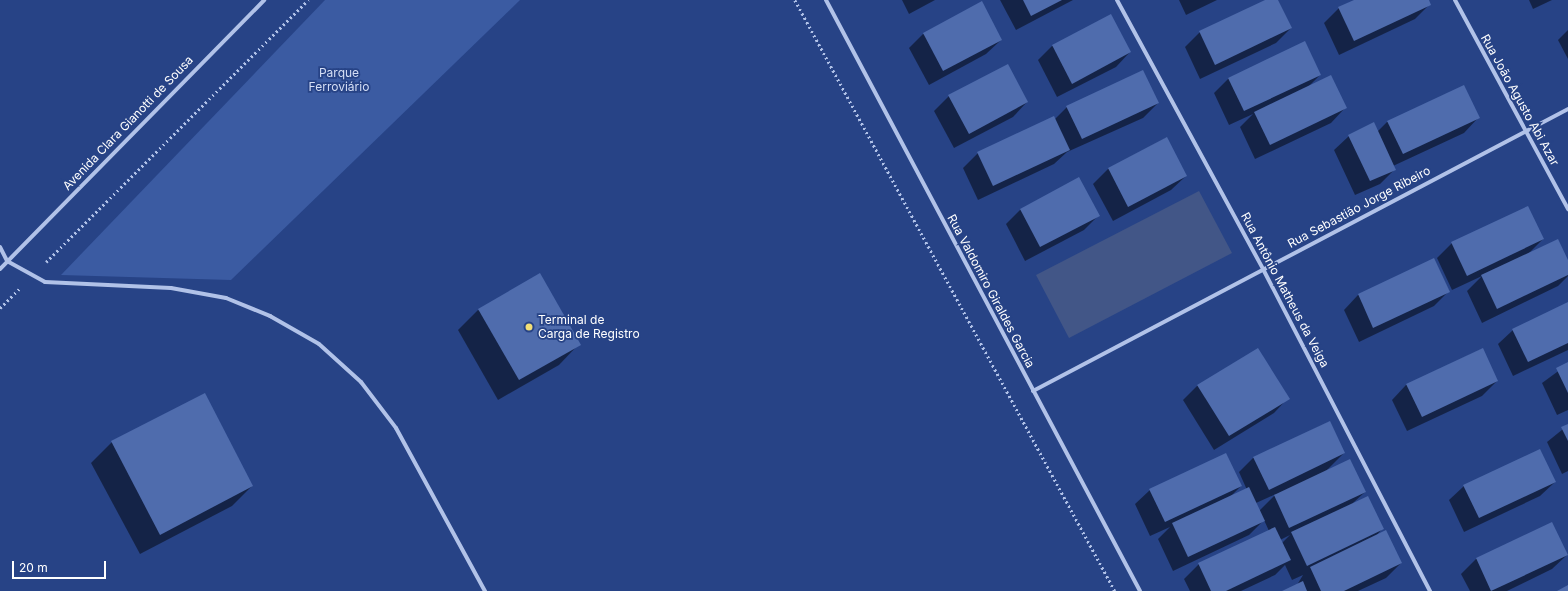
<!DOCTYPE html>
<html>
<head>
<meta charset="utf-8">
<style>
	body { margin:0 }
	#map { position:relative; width:1568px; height:591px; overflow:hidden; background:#274386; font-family:Inter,sans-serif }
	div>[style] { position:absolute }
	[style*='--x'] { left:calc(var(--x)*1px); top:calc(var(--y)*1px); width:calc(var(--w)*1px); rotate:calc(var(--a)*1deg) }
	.green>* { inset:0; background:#3b5ba2 }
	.water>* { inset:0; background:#425687 }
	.shadow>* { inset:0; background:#0007 }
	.building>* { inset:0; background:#4f6cad }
	.path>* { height:2.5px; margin-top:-1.25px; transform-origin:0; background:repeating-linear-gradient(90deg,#b1c2e8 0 2px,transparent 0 5px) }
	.minor>* { height:4px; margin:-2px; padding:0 2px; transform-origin:2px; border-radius:2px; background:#b1c2e8 }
	.dots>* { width:11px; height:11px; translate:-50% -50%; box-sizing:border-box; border:2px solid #274386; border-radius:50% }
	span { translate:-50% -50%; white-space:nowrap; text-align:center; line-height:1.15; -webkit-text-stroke:3.5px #274386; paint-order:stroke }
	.park-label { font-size:12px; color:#d5dff6 }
	.street-label { font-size:12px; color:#fff }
	.poi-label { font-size:12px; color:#fff }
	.left { translate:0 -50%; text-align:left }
	.scale { position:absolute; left:12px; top:561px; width:94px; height:18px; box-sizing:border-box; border:2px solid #fff; border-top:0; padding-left:5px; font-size:12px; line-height:14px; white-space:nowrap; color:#fff; -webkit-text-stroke:3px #274386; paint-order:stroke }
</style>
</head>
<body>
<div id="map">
	<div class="green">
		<div style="clip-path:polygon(325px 0,520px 0,231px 280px,61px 275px)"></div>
	</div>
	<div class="water">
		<div style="clip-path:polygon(1199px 191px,1232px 253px,1069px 338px,1036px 275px)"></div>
	</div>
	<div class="shadow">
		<div style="clip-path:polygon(902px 0,935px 0,909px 14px)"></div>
		<div style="clip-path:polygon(1000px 0,1073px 0,1016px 30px)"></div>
		<div style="clip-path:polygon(1179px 0,1217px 0,1186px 15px)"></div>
		<div style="clip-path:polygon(1268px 0,1277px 0,1291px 28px,1276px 43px,1200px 79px,1185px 47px,1200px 32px)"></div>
		<div style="clip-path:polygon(1356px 0,1428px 0,1430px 4px,1415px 19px,1339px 55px,1324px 23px,1339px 8px)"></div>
		<div style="clip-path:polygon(1529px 0,1552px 0,1533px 9px)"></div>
		<div style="clip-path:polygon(1568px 30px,1568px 59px,1558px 40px)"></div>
		<div style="clip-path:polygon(923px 34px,1001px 40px,986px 54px,929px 85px,909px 48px)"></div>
		<div style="clip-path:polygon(1052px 46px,1130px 52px,1116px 67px,1057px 97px,1038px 60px)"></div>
		<div style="clip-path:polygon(1320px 75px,1307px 88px,1345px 108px,1331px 123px,1255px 159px,1240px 127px,1253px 114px,1229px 125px,1214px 93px,1229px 78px)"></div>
		<div style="clip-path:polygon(949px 96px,1027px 102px,1013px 117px,954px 148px,934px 111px)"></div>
		<div style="clip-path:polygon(1158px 103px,1143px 118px,1067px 152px,1054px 164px,978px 200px,963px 168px,978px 153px,1055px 119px,1067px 107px)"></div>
		<div style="clip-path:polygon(1478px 118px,1464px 133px,1393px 166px,1395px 169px,1380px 184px,1355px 195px,1334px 150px,1349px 136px,1377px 132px,1387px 122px)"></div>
		<div style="clip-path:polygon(1166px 138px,1186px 176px,1171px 190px,1113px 221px,1093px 184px,1108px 169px)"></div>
		<div style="clip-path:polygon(1021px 209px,1098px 216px,1084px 230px,1025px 261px,1006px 224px)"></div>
		<div style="clip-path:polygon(1543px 239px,1528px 254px,1568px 262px,1568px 276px,1558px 286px,1482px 323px,1467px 291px,1482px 276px,1452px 290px,1437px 258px,1452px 243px)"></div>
		<div style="clip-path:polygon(1434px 260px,1449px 291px,1434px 306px,1359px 342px,1344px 310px,1358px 295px)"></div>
		<div style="clip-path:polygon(1568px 303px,1568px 350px,1513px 376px,1498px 344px,1513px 330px)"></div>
		<div style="clip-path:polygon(478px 310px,579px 344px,559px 365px,498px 400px,458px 330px)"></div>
		<div style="clip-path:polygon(1482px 349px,1497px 381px,1482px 396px,1407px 431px,1392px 400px,1406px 385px)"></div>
		<div style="clip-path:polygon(1568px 364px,1568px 410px,1557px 415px,1542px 383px)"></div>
		<div style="clip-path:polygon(1198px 385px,1288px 398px,1274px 413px,1214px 450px,1183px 400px)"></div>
		<div style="clip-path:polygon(evenodd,1329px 422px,1344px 453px,1327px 470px,1365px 492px,1353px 503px,1382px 529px,1376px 536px,1401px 563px,1386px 578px,1358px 591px,1285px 591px,1297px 585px,1303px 575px,1292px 580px,1285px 565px,1275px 575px,1241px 591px,1190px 591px,1184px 579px,1199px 564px,1269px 531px,1264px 520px,1249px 535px,1173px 571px,1158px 539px,1170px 527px,1150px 536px,1135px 504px,1150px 490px,1241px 486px,1229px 498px,1247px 490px,1239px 472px,1253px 458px,1329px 422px,1276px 494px,1259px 511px,1256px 503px,1276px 494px,1329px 422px,1290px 535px,1282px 543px,1280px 540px,1290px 535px)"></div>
		<div style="clip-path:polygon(1568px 425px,1568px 471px,1562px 474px,1547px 442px)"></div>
		<div style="clip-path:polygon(112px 442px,252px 486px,232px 506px,140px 554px,91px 463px)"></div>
		<div style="clip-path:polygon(1555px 482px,1540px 496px,1464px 532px,1449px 500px,1464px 486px)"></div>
		<div style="clip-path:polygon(1551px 524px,1567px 555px,1552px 569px,1507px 591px,1470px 591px,1461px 574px,1476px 559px)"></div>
	</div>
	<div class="building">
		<div style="clip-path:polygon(1023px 0,1062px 0,1031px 16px)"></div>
		<div style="clip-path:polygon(1265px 0,1278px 0,1292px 28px,1215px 65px,1199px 31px)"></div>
		<div style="clip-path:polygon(1354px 0,1429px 0,1431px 5px,1354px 41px,1338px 7px)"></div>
		<div style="clip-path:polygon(982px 1px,1002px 40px,943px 71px,923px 33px)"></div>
		<div style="clip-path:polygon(1111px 14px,1131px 52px,1072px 84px,1052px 45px)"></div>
		<div style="clip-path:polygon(1305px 41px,1321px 75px,1244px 111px,1228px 78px)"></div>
		<div style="clip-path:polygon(1008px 64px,1028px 102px,969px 134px,948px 95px)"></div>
		<div style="clip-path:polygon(1143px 70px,1159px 103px,1082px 139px,1066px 106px)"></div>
		<div style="clip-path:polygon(1331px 75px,1347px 108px,1270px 145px,1254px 112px)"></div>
		<div style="clip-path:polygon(1464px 85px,1480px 118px,1403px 154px,1387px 121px)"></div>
		<div style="clip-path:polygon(1054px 116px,1070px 150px,993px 186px,977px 152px)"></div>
		<div style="clip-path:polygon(1374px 122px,1396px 170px,1370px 181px,1348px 135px)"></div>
		<div style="clip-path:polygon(1167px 137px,1187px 176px,1128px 207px,1108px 168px)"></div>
		<div style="clip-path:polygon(1079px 177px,1100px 216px,1040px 247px,1020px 209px)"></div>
		<div style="clip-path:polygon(1528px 206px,1544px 239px,1467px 276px,1451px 242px)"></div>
		<div style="clip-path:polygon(1558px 239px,1568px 260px,1568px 275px,1497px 309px,1481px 275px)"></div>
		<div style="clip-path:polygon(1434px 258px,1450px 292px,1373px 328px,1358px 294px)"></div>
		<div style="clip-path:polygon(540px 273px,581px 345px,519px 380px,478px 309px)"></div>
		<div style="clip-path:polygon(1568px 302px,1568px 343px,1528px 362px,1512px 329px)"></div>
		<div style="clip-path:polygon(1258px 348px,1290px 399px,1229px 436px,1197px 385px)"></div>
		<div style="clip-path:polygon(1483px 348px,1498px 381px,1422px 417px,1406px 384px)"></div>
		<div style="clip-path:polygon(1568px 362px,1568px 393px,1556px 368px)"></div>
		<div style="clip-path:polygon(205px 393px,253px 486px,160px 535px,111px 441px)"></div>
		<div style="clip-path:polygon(1330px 421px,1345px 453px,1269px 490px,1253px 457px)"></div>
		<div style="clip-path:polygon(1568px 424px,1568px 441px,1561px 427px)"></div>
		<div style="clip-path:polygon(1540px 449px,1556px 482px,1479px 518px,1463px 485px)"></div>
		<div style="clip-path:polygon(1226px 453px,1242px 486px,1165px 522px,1149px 489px)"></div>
		<div style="clip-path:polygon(1350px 459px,1366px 492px,1289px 528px,1274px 495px)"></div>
		<div style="clip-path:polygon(1249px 487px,1265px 521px,1188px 557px,1172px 523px)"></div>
		<div style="clip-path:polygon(1368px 496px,1384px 529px,1307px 566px,1291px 532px)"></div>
		<div style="clip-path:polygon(1552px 522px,1568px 555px,1491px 591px,1476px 558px)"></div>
		<div style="clip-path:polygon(1275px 527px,1291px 560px,1226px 591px,1211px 591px,1198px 563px)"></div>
		<div style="clip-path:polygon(1386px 530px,1402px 563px,1344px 591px,1321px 591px,1310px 567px)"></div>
		<div style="clip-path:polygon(1303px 581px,1307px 591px,1282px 591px)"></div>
		<div style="clip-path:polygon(1568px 585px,1568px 591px,1557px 591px)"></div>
	</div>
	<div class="path">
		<div style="--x:795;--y:0;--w:672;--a:61.57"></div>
		<div style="--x:46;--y:262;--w:371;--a:-45"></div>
		<div style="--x:0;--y:308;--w:28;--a:-45"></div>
	</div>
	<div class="minor">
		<div style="--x:826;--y:0;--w:669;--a:62.02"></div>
		<div style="--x:1117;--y:0;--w:306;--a:61.5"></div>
		<div style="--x:1263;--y:269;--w:363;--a:62.6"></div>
		<div style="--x:1455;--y:0;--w:238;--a:61.6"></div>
		<div style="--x:0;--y:247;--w:16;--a:63"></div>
		<div style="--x:7;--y:261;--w:43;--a:28.9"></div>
		<div style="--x:45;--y:282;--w:126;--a:2.7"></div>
		<div style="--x:171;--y:288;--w:56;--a:10.3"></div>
		<div style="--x:226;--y:298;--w:48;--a:22.2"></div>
		<div style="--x:270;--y:316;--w:56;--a:29.7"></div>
		<div style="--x:319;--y:344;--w:57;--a:42.1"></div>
		<div style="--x:361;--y:382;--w:58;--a:52.7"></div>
		<div style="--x:396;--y:428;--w:186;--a:61.4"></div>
		<div style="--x:0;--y:269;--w:377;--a:-45.5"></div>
		<div style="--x:1033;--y:391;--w:605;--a:-27.79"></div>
	</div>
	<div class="dots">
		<div style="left:529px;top:327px;background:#f1de77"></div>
	</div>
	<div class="park-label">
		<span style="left:339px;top:80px">Parque<br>Ferroviário</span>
	</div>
	<div class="street-label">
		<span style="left:1520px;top:100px;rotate:61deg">Rua João Agusto Abi Azar</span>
		<span style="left:128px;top:123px;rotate:-46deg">Avenida Clara Gianotti de Sousa</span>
		<span style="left:1359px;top:207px;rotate:-28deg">Rua Sebastião Jorge Ribeiro</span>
		<span style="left:1285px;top:290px;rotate:62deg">Rua Antônio Matheus da Veiga</span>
		<span style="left:991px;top:291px;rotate:62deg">Rua Valdomiro Giraldes Garcia</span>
	</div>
	<div class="poi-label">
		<span class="left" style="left:538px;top:327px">Terminal de<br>Carga de Registro</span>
	</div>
	<div class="scale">20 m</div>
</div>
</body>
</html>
